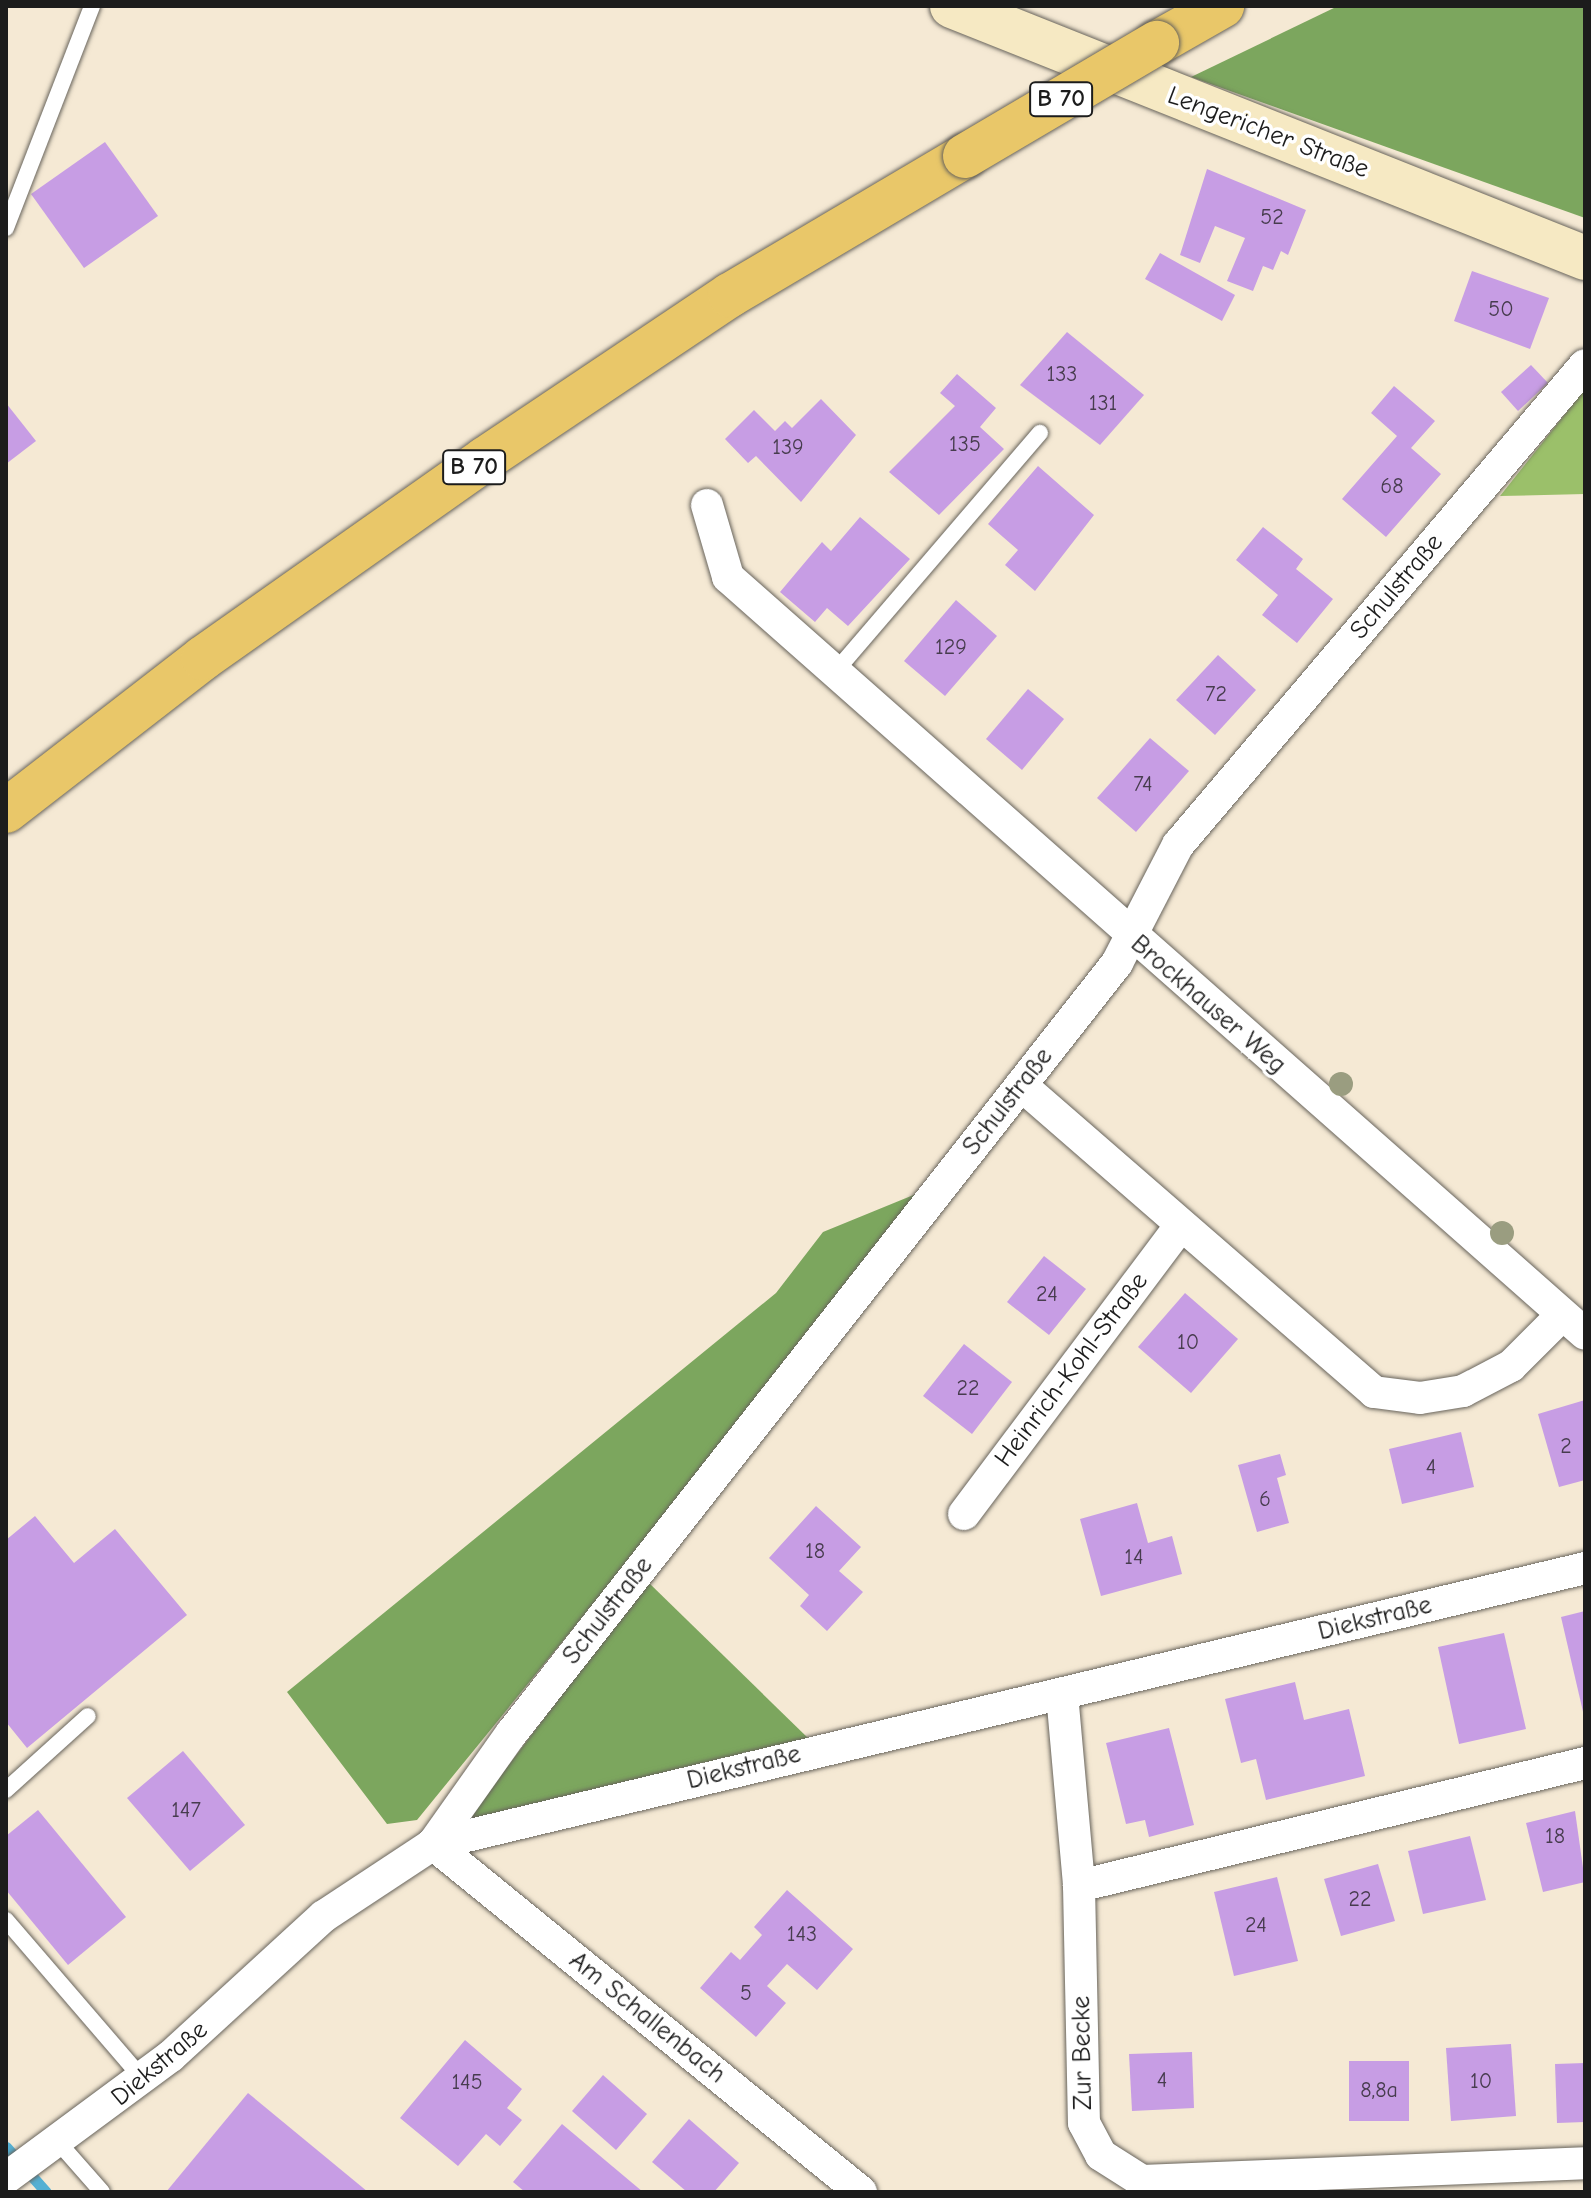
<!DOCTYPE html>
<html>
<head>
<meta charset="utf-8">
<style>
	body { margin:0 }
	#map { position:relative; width:1591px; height:2198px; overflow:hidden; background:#f5e9d4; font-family:"Comic Neue",sans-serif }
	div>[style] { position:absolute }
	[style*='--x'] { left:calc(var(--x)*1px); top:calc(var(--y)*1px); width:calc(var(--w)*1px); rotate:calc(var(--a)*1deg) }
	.green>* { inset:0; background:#9bc06a }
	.forest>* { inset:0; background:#7ca65e }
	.stream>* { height:11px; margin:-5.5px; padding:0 5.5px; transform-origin:5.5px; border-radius:5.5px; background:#55b0d3 }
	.building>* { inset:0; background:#c79de4 }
	.roads { filter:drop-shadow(0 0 2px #68645c) drop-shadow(0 0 2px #68645c) }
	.lane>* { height:16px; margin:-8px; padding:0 8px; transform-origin:8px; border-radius:8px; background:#fff }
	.street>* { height:32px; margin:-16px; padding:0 16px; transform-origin:16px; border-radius:16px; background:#fff }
	.secondary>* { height:44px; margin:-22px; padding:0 22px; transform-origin:22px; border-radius:22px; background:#f6e9c3 }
	.primary>* { height:44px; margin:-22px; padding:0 22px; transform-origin:22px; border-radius:22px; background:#e9c769 }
	.bridges { filter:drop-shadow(0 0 2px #68645c) drop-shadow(0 0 2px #68645c) }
	.primary-bridge>* { height:44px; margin:-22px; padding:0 22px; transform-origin:22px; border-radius:22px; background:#e9c769 }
	.trees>* { width:24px; height:24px; margin:-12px; border-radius:50%; background:#9a9d80 }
	span { translate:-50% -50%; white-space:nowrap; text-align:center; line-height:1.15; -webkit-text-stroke:7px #fff; paint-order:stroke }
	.number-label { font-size:22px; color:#473c4e }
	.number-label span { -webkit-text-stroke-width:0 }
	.shield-label span { padding:2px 6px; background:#fff; border:2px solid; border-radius:6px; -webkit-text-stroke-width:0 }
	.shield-label { font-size:24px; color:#1c1c1c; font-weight:700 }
	.street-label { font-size:26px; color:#1c1c1c }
	.frame { position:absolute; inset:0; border:8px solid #1c1c1c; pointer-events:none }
</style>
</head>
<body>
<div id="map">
	<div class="green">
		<div style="clip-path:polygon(1585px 389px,1585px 494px,1500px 496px)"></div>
	</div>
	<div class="forest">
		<div style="clip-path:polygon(1338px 6px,1585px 6px,1585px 218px,1191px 77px)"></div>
		<div style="clip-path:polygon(933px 1187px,417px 1820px,387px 1824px,287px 1692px,776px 1293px,823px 1232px)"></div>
		<div style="clip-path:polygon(648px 1582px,809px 1739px,462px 1826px)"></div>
	</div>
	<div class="stream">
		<div style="--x:6;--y:2147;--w:60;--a:48.4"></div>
	</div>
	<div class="building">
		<div style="clip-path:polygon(105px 142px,158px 216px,84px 268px,31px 194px)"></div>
		<div style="clip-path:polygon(1207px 169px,1306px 210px,1288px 255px,1281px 251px,1273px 270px,1263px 266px,1253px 291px,1227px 281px,1245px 238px,1215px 226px,1200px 263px,1180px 255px)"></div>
		<div style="clip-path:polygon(1160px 253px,1235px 295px,1222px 321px,1145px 279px)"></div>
		<div style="clip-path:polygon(1472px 271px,1549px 298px,1530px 349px,1454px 321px)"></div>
		<div style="clip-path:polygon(1067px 332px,1144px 395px,1100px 445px,1020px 385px)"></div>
		<div style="clip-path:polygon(1531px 365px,1548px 383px,1518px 411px,1501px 392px)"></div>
		<div style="clip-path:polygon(957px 374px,996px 408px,980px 427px,1004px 449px,939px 515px,889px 472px,955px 406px,940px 393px)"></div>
		<div style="clip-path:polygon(1394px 386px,1435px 421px,1411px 448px,1441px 474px,1386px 537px,1342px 499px,1397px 436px,1371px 413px)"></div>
		<div style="clip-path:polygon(821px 399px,856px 435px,801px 502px,756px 456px,748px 463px,725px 439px,754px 410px,775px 431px,785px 421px,792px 428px)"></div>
		<div style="clip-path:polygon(6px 403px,36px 441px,6px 464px)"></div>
		<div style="clip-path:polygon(1038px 466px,1094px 515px,1035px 591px,1005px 565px,1018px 550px,988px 524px)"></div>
		<div style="clip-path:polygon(860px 517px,910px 559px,848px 626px,827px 608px,815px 622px,780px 592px,822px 542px,831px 551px)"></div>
		<div style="clip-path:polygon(1263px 527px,1303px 559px,1296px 569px,1333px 599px,1297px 643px,1262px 615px,1278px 595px,1236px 560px)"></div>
		<div style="clip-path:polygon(956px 600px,997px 636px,945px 696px,904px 661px)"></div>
		<div style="clip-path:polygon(1218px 655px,1256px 690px,1215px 735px,1176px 700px)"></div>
		<div style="clip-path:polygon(1028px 689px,1064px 719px,1022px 770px,986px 739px)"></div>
		<div style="clip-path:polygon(1150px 738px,1189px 771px,1136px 832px,1097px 798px)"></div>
		<div style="clip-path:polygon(1044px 1256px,1086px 1289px,1049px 1335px,1007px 1302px)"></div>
		<div style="clip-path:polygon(1185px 1293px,1238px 1339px,1191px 1393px,1138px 1347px)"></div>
		<div style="clip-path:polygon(964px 1344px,1012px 1382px,972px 1434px,923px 1396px)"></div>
		<div style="clip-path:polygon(1585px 1400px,1585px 1480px,1559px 1487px,1538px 1414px)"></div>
		<div style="clip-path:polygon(1461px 1432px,1474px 1487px,1402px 1504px,1389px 1449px)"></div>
		<div style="clip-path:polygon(1280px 1454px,1286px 1475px,1277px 1478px,1289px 1523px,1257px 1532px,1238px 1465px)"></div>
		<div style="clip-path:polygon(1137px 1503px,1148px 1543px,1172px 1536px,1182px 1574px,1101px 1596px,1080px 1519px)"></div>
		<div style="clip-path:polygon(816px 1506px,861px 1547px,839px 1571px,863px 1592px,827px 1631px,800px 1606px,809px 1595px,769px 1558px)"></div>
		<div style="clip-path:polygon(35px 1516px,74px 1563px,115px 1529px,187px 1615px,27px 1748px,6px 1722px,6px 1540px)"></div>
		<div style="clip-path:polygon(1585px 1611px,1585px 1716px,1584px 1716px,1561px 1617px)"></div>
		<div style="clip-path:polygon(1504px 1633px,1526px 1729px,1459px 1744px,1438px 1647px)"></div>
		<div style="clip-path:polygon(1295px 1682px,1304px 1720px,1349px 1709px,1365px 1776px,1266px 1800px,1256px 1759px,1241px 1763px,1225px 1699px)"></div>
		<div style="clip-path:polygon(1169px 1728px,1194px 1825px,1149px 1837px,1145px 1820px,1126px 1824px,1106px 1743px)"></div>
		<div style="clip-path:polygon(183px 1751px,245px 1825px,190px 1871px,127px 1798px)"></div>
		<div style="clip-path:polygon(38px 1810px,126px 1917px,68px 1965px,6px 1890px,6px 1836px)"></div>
		<div style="clip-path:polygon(1575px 1811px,1585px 1882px,1543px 1892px,1526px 1823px)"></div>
		<div style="clip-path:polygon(1470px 1836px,1486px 1900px,1423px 1914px,1408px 1851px)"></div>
		<div style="clip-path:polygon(1378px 1864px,1395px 1921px,1341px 1936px,1324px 1879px)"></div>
		<div style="clip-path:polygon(1277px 1877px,1298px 1961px,1234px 1976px,1214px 1892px)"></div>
		<div style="clip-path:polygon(787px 1890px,853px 1949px,817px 1990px,787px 1964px,767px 1986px,786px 2003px,756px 2037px,700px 1988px,731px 1952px,740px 1960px,762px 1935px,754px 1927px)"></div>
		<div style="clip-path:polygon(465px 2040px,522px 2089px,507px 2108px,522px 2120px,500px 2146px,486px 2134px,458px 2166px,400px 2118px)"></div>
		<div style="clip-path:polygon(1511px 2044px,1516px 2116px,1451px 2121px,1446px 2048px)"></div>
		<div style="clip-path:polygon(1192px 2052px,1194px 2108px,1132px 2111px,1129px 2054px)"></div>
		<div style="clip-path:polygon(1349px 2061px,1409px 2061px,1409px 2121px,1349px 2121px)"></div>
		<div style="clip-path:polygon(1585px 2063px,1585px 2122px,1557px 2123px,1555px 2064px)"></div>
		<div style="clip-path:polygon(603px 2075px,647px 2114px,616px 2150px,572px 2111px)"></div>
		<div style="clip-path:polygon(248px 2093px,368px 2192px,166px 2192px)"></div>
		<div style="clip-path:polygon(689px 2119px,739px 2163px,714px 2192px,687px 2192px,652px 2162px)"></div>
		<div style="clip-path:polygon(562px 2124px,643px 2192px,525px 2192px,513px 2182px)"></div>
	</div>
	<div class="roads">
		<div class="lane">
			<div style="--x:6;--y:228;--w:238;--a:-68.8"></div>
			<div style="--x:835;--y:672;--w:315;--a:-49.4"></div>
			<div style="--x:6;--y:1790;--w:110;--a:-42.1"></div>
			<div style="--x:6;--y:1920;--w:210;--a:49.3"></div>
			<div style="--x:59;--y:2143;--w:65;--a:48.7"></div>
		</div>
		<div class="street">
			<div style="--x:707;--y:505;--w:75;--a:73.7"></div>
			<div style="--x:728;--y:577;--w:1143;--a:41.45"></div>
			<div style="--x:1021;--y:1085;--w:468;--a:41"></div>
			<div style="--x:1374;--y:1392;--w:46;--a:7.4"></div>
			<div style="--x:1420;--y:1398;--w:44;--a:-9.2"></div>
			<div style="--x:1463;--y:1391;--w:54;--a:-27.5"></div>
			<div style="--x:1511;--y:1366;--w:72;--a:-45"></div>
			<div style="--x:964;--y:1514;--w:360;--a:-53.1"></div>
			<div style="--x:1062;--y:1694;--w:193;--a:84.9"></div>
			<div style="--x:1079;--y:1886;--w:237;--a:88.8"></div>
			<div style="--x:1084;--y:2123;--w:36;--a:62"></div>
			<div style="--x:1101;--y:2155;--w:49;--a:32.4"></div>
			<div style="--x:1142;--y:2181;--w:443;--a:-2.3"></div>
			<div style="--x:1079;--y:1886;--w:521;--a:-13.66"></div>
			<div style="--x:6;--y:2178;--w:205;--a:-36.5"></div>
			<div style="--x:171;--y:2056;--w:207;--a:-42.5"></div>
			<div style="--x:324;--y:1916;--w:131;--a:-33.4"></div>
			<div style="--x:433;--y:1844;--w:1185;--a:-13.47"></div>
			<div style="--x:861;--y:2192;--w:552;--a:-140.89"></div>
			<div style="--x:433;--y:1844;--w:135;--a:-54.7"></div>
			<div style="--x:511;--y:1734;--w:981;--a:-51.83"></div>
			<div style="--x:1117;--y:963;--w:133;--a:-62.7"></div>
			<div style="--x:1178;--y:845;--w:629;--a:-49.7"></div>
		</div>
		<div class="secondary">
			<div style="--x:952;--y:6;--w:681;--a:21.71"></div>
		</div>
		<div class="primary">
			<div style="--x:1157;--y:43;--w:75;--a:-29.6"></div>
			<div style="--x:6;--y:811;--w:249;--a:-37.8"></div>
			<div style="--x:203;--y:658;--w:345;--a:-35.2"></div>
			<div style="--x:485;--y:459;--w:295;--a:-33.8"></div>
			<div style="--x:730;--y:295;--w:273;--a:-30.6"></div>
		</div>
	</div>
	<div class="bridges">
		<div class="primary-bridge">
			<div style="--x:965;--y:156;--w:223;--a:-30.5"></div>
		</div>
	</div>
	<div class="trees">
		<div style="left:1341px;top:1084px"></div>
		<div style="left:1502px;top:1233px"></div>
	</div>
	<div class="number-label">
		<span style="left:1272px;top:218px">52</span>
		<span style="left:1501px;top:310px">50</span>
		<span style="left:1062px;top:375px">133</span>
		<span style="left:1103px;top:404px">131</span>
		<span style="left:965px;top:445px">135</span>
		<span style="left:788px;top:448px">139</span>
		<span style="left:1392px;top:487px">68</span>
		<span style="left:951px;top:648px">129</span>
		<span style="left:1216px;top:695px">72</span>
		<span style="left:1143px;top:785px">74</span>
		<span style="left:1047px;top:1295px">24</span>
		<span style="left:1188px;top:1343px">10</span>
		<span style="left:968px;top:1389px">22</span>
		<span style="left:1566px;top:1447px">2</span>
		<span style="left:1431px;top:1468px">4</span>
		<span style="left:1265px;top:1500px">6</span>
		<span style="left:815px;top:1552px">18</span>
		<span style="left:1134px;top:1558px">14</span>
		<span style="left:186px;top:1811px">147</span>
		<span style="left:1555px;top:1837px">18</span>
		<span style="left:1360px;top:1900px">22</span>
		<span style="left:1256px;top:1926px">24</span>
		<span style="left:802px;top:1935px">143</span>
		<span style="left:746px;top:1994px">5</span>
		<span style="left:1162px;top:2081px">4</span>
		<span style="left:1481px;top:2082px">10</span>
		<span style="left:467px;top:2083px">145</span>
		<span style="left:1379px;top:2091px">8,8a</span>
	</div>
	<div class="shield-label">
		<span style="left:1061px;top:99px">B 70</span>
		<span style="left:474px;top:467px">B 70</span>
	</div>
	<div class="street-label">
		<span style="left:1268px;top:133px;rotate:21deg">Lengericher Straße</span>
		<span style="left:1397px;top:587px;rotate:-50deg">Schulstraße</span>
		<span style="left:1208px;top:1005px;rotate:41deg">Brockhauser Weg</span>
		<span style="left:1008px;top:1102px;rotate:-52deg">Schulstraße</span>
		<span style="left:1072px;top:1370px;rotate:-53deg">Heinrich-Kohl-Straße</span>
		<span style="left:608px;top:1611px;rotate:-52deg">Schulstraße</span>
		<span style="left:1375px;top:1619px;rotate:-14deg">Diekstraße</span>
		<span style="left:744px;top:1768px;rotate:-14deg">Diekstraße</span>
		<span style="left:647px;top:2018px;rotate:39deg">Am Schallenbach</span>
		<span style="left:1083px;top:2053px;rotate:-91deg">Zur Becke</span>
		<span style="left:160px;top:2064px;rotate:-40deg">Diekstraße</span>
	</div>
	<div class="frame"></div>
</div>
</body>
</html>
